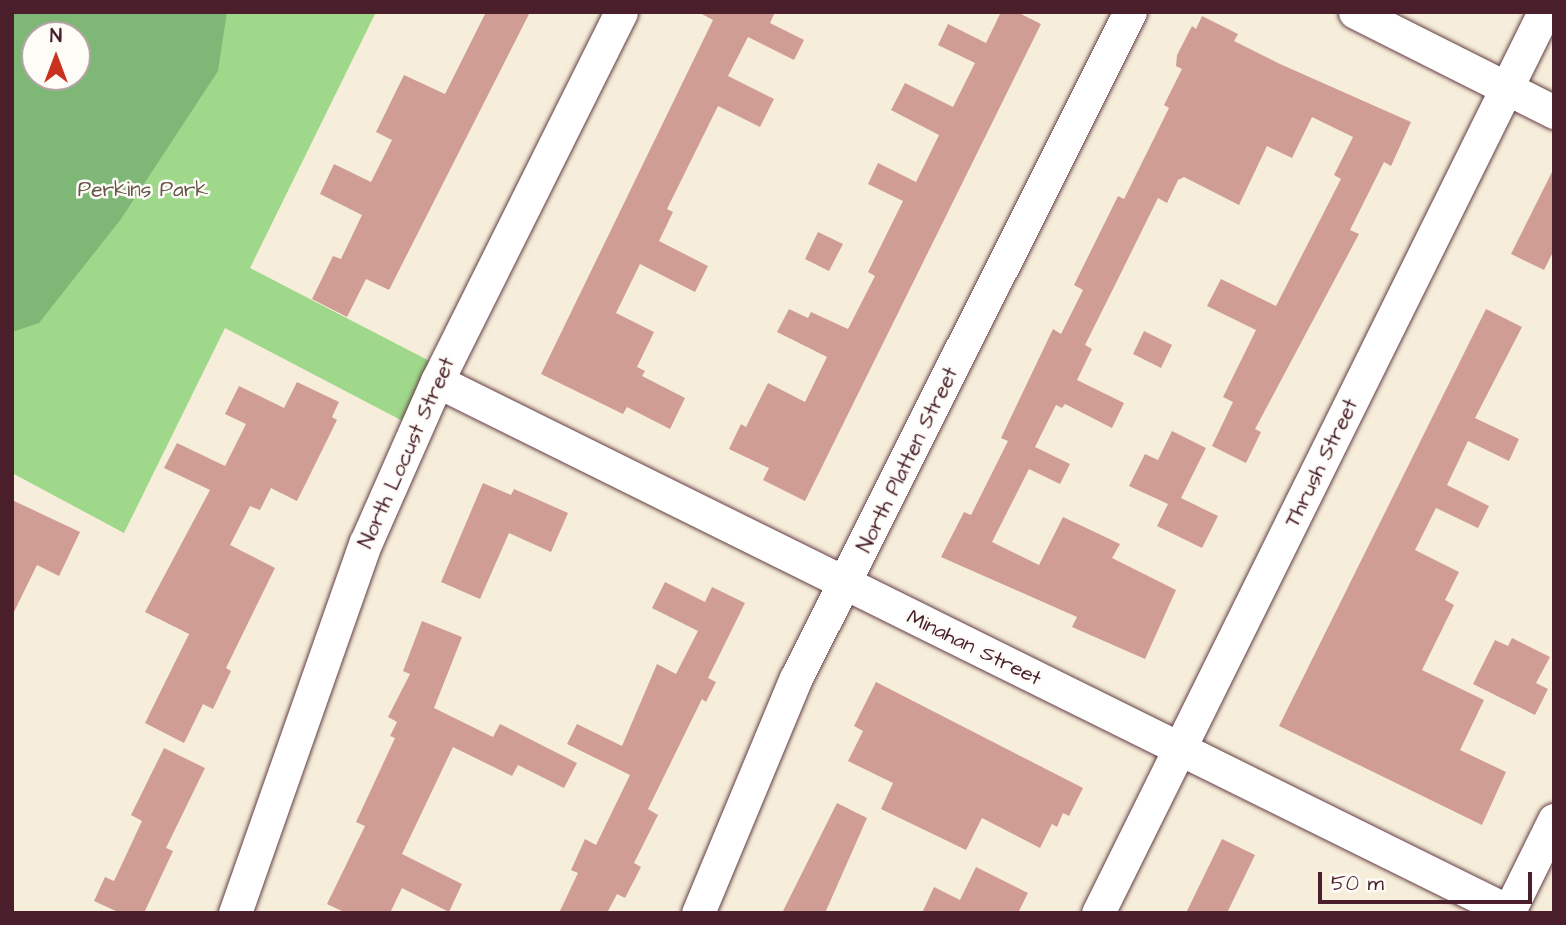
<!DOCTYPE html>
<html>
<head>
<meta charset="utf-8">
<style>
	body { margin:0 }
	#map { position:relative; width:1566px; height:925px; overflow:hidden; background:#f6eeda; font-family:"Architects Daughter",sans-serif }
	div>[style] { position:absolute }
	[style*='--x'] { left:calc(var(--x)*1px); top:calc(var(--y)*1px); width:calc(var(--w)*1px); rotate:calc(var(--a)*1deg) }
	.green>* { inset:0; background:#9fd88a }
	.forest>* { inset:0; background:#7fb876 }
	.building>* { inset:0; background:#d09d95 }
	.roads { filter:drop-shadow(0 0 2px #643e45) drop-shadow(0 0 2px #643e45) }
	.minor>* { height:33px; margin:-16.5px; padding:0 16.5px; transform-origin:16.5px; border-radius:16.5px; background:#fff }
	span { translate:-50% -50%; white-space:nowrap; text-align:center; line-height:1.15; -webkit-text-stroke:5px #fdfcf7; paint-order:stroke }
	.park-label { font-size:21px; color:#645648 }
	.street-label { font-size:21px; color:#4a1f2b }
	.frame { position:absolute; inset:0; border:14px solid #4a1f2b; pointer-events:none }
	.north { position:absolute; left:21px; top:21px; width:70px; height:70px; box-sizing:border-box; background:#fdfcf7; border:2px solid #b5a4a5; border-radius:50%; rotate:0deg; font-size:19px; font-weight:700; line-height:28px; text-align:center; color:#4a1f2b }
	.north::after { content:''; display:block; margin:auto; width:24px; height:32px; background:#c8321e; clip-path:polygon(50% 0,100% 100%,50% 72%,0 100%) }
	.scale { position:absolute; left:1318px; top:872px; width:214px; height:32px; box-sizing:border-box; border:4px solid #4a1f2b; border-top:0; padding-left:9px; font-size:21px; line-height:24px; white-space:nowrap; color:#4a1f2b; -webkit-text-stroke:5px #fdfcf7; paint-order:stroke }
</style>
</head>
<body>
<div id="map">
	<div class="green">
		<div style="clip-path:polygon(evenodd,12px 12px,376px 12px,250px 268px,443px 368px,416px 428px,225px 328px,124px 533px,12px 473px,12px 12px,35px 35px,77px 35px,77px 77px,35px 77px,35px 35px)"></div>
	</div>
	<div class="forest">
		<div style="clip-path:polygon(evenodd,12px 12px,227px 12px,218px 71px,121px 219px,39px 323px,12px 332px,12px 12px,35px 35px,77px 35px,77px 77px,35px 77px,35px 35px)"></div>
	</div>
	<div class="building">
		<div style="clip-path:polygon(486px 12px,530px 12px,389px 290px,366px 279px,347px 317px,312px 299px,333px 256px,341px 259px,362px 215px,320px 194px,334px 164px,371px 182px,392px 140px,376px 132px,404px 75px,445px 94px)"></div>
		<div style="clip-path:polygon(698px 12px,775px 12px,770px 23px,804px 40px,794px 60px,748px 37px,728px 76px,774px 99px,760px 127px,718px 106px,667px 209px,673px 212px,659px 241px,708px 266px,695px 292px,640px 264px,616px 313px,654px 332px,637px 367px,645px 371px,642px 376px,685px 398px,670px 429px,627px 407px,623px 414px,541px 374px,713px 20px)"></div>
		<div style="clip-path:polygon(1001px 12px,1017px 12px,1041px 24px,805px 501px,763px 480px,769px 468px,729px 449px,741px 424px,746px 427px,768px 383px,805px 402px,827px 357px,777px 332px,789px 309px,808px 318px,811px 312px,848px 329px,875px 276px,868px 272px,903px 201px,868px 184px,878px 163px,916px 182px,939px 135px,891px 110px,905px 83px,953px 107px,975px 63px,938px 45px,948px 24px,986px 43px)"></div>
		<div style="clip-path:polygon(1202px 16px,1238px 34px,1234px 41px,1280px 64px,1411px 122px,1391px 166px,1384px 162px,1350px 230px,1359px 234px,1255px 429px,1261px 432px,1246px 463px,1212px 446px,1233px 402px,1223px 397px,1256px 330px,1207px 306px,1221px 279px,1276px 306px,1341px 179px,1334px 175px,1353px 137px,1312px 117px,1292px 158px,1267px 146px,1239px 205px,1184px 177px,1178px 180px,1167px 203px,1158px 198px,1118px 279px,1085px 345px,1092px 349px,1077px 380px,1124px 403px,1112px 428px,1065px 404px,1062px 408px,1056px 405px,1035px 447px,1070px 464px,1060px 484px,1029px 469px,992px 542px,1039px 565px,1063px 517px,1120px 544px,1112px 558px,1176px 590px,1145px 659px,1072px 627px,1077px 617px,941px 557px,964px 512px,971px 515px,1008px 441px,1001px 438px,1053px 329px,1061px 334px,1083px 290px,1074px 285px,1118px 196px,1124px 199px,1169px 108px,1164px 105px,1182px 69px,1176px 66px,1177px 55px,1192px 26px,1196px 29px)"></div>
		<div style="clip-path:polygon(1554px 168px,1554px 250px,1544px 270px,1511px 254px)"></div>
		<div style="clip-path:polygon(818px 232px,843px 244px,829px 271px,805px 259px)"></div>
		<div style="clip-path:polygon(1486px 309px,1522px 327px,1475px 418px,1519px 439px,1509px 461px,1468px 441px,1447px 485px,1489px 506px,1478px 528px,1436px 508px,1415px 550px,1459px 572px,1445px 600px,1454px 605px,1422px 670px,1484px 700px,1460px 750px,1506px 772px,1482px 825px,1279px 726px)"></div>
		<div style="clip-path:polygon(1144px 331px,1172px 345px,1161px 368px,1133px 354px)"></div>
		<div style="clip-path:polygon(297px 382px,339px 402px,332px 417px,337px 420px,297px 501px,271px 488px,260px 510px,250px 506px,230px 545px,275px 568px,226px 668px,231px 671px,213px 709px,203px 704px,184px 743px,145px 723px,189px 634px,145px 612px,210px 490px,164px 468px,177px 443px,225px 466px,246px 424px,225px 414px,239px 386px,284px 408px)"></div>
		<div style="clip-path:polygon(1172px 431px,1206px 448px,1181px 498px,1218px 516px,1202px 548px,1157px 526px,1168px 504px,1129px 486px,1145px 454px,1158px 460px)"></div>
		<div style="clip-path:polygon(483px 483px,511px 495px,514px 489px,568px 513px,551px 552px,509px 533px,480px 599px,441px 582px)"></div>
		<div style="clip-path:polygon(12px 500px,80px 532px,59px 576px,37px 565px,12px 616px)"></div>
		<div style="clip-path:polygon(665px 582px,705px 602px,712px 587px,745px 603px,708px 678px,716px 682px,706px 702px,702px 699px,648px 809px,658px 815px,634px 863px,641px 867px,625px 898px,617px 894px,607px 913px,559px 913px,578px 873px,571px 870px,585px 839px,596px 845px,630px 775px,567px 744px,577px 724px,622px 746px,657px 664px,676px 674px,698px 631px,652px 608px)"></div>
		<div style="clip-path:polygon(422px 621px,462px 637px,434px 708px,493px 737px,500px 724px,577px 763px,564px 788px,518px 765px,512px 776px,453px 747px,402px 854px,462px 884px,449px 912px,402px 888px,390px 913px,346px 913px,327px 904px,365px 826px,356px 822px,395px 738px,390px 736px,397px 722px,388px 717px,410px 674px,403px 671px)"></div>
		<div style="clip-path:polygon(1512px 638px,1550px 657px,1536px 683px,1548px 689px,1535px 715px,1473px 684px,1495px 640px,1508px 646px)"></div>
		<div style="clip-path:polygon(876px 682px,1083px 788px,1069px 816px,1063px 813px,1057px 827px,1052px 824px,1040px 848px,982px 818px,966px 850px,881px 809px,893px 783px,848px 761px,863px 731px,854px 726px)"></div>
		<div style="clip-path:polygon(164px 748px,205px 768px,166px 848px,173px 851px,144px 913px,120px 913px,94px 901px,105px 877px,114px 881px,142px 821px,131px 815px)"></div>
		<div style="clip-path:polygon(837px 803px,867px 818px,825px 913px,782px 913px)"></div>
		<div style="clip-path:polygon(1222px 839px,1255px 855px,1227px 913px,1186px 913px)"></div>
		<div style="clip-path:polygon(976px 867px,1028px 893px,1018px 913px,922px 913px,934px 887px,960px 900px)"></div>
	</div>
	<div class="roads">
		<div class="minor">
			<div style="--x:1355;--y:12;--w:223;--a:26.7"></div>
			<div style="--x:437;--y:381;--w:1199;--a:26.33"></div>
			<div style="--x:235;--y:913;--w:393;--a:-70.6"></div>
			<div style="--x:366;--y:542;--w:176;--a:-66.2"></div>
			<div style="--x:437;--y:381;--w:412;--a:-63.5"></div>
			<div style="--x:698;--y:913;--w:255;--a:-67.4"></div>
			<div style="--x:796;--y:678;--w:745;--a:-63.37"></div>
			<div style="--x:1098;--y:913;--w:1005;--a:-63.66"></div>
			<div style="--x:1508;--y:913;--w:104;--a:-63.7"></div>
		</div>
	</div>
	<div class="park-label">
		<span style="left:143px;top:190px">Perkins Park</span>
	</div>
	<div class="street-label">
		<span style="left:407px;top:453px;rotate:-66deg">North Locust Street</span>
		<span style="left:908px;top:460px;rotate:-64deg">North Platten Street</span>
		<span style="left:1322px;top:463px;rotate:-64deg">Thrush Street</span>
		<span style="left:974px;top:648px;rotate:26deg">Minahan Street</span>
	</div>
	<div class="frame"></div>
	<div class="north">N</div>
	<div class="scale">50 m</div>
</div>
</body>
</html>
